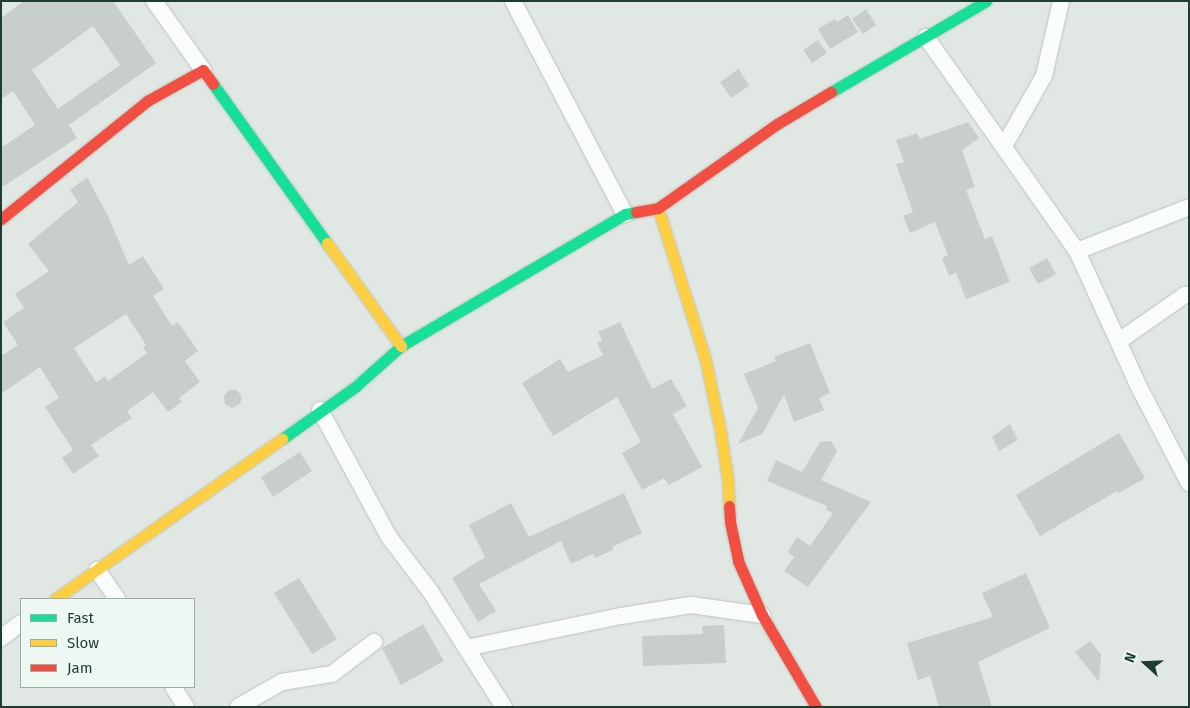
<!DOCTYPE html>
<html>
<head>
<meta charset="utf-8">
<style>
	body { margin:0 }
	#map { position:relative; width:1190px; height:708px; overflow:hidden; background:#e1e8e4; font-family:"Fira Sans",sans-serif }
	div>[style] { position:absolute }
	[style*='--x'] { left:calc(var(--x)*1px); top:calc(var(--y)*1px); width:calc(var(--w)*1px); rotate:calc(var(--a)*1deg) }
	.building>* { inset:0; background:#c8cfcb }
	.roads { filter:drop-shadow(0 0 1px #bac5bf) drop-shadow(0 0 1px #bac5bf) }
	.street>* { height:16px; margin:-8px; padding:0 8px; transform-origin:8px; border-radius:8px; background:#fafcfb }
	.fast>* { height:11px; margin:-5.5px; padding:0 5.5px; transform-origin:5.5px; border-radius:5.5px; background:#16e098 }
	.slow>* { height:11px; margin:-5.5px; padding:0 5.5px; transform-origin:5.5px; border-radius:5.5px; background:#ffcf43 }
	.jam>* { height:11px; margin:-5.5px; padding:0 5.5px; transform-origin:5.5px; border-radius:5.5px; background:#f24e42 }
	span { translate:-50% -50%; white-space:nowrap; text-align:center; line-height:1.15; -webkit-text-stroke:4px #eef8f2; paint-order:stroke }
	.frame { position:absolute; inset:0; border:2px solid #1e3c30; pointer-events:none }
	.legend { position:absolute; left:20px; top:598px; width:175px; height:90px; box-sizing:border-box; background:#eef8f2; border:1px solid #9bada4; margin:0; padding:6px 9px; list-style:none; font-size:15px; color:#1e3c30 }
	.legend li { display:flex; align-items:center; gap:10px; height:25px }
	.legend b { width:25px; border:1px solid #9bada4 }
	.north { position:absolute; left:1120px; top:638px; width:50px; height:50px; -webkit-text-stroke:4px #eef8f2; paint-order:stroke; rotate:290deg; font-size:14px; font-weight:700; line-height:20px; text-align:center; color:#1e3c30 }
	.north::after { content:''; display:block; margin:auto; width:18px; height:22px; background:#1e3c30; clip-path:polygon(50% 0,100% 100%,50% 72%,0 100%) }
</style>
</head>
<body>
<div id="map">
	<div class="building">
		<div style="clip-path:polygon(evenodd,24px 1px,113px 1px,156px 63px,69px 125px,77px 138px,1px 188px,1px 148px,35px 125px,13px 91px,1px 99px,1px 18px,24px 1px,93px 26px,120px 65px,58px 109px,32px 70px,93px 26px)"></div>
		<div style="clip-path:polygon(866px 9px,876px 25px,863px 34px,852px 19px)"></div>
		<div style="clip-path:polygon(848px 15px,858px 32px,830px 49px,818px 29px,835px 19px,837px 22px)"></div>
		<div style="clip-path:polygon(818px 40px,827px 53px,812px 63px,803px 50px)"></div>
		<div style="clip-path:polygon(739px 69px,749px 86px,731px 98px,720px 82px)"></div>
		<div style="clip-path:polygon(968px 122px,979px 138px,962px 150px,975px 187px,966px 190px,985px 239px,992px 236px,1010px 282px,966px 299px,956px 273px,949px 276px,942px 258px,948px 255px,935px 222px,910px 233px,903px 216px,913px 212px,896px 164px,904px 162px,896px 140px,917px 133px,920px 139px)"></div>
		<div style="clip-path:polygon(evenodd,87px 177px,108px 216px,129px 265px,143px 256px,164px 289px,153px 296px,172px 326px,178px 322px,198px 351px,185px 361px,200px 382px,179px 398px,182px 402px,168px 412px,153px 392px,127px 411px,132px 418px,91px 445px,99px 456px,73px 474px,62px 458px,73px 450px,45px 407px,59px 398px,40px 367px,1px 394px,1px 356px,18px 345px,3px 322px,24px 308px,15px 294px,49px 271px,28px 244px,78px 202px,70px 190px,87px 177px,126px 314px,146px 345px,143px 348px,147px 353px,108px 381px,105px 376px,96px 382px,74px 348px,126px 314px)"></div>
		<div style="clip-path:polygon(1047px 258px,1056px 274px,1038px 284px,1029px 268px)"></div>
		<div style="clip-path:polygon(620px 322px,652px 389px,671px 379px,687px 406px,673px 414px,702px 467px,669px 485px,664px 478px,642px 490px,622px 453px,641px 442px,617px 397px,553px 436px,522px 383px,560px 359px,568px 372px,603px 355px,597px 343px,602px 340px,598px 332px)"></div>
		<div style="clip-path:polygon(810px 343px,830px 393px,819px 398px,824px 410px,794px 422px,784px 395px,762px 434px,738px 444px,758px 408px,744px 374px,776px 361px,774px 357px)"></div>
		<div style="clip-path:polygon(229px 390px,237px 390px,242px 397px,240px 404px,232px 408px,225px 404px,224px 396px)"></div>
		<div style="clip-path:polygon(1010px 424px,1018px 440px,999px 451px,992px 437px)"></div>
		<div style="clip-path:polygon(1119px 433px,1145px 478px,1119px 493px,1117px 491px,1040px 536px,1016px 495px)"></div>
		<div style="clip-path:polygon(831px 441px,837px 451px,821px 480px,871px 502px,808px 587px,784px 571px,794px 557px,788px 552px,797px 537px,810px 546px,833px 513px,826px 510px,827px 506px,767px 481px,776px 460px,802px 472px,820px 442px)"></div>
		<div style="clip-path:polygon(300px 452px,312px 471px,273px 497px,261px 477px)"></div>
		<div style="clip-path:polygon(624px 493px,642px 533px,612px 547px,613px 550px,595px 558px,593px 554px,571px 564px,561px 541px,479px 584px,496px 611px,478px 622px,452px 578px,485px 557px,469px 525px,511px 503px,529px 537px)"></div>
		<div style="clip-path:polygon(1026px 573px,1050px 628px,978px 662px,992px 707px,939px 707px,930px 676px,918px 680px,907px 643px,993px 617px,982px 593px)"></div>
		<div style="clip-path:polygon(299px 578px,337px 639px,312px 654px,274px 593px)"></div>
		<div style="clip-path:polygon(423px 624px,444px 661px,401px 685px,382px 648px)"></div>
		<div style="clip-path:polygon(724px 625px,726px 663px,643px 666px,642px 636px,703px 634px,702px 626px)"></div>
		<div style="clip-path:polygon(1090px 641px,1101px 654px,1099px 682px,1075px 652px)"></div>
	</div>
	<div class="roads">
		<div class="street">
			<div style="--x:154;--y:1;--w:85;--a:54.6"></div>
			<div style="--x:513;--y:1;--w:241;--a:62.3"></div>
			<div style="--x:926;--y:37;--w:262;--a:54.8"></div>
			<div style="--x:1077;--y:251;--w:152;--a:65.5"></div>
			<div style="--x:1140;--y:389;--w:106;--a:62.5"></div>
			<div style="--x:1004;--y:146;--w:81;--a:-60.3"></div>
			<div style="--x:1044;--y:76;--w:77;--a:-77.2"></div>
			<div style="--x:1077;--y:251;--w:120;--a:-21.4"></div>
			<div style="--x:1119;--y:341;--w:80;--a:-34.9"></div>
			<div style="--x:1185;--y:295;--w:4;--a:0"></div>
			<div style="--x:320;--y:410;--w:145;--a:61.5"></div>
			<div style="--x:389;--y:537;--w:68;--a:52.8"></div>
			<div style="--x:430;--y:591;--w:138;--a:57.5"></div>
			<div style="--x:97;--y:570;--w:35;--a:55"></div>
			<div style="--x:1;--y:638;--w:25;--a:-37"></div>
			<div style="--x:466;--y:648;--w:158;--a:-11.7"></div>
			<div style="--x:621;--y:616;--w:71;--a:-8.9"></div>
			<div style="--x:691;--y:605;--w:72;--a:8"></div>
			<div style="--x:173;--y:687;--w:24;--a:57"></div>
			<div style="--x:238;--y:707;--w:51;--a:-29.6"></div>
			<div style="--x:282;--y:682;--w:51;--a:-9.1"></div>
			<div style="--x:332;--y:674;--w:53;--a:-37.3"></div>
		</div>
		<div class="fast">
			<div style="--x:213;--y:84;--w:196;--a:54.4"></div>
			<div style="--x:831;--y:92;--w:180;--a:-30.4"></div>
			<div style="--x:282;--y:439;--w:90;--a:-35.5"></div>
			<div style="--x:355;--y:387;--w:62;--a:-41.7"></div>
			<div style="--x:401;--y:346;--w:260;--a:-30.5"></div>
			<div style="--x:625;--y:214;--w:11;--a:-10"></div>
		</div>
		<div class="slow">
			<div style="--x:658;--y:208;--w:157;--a:72.6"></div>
			<div style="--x:705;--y:358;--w:73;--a:78.1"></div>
			<div style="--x:720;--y:429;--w:53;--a:81.3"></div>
			<div style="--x:728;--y:481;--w:25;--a:88"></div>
			<div style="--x:327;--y:243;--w:127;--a:54.3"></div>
			<div style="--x:55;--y:599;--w:278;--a:-35.2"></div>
		</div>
		<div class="jam">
			<div style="--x:636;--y:212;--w:22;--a:-10"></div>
			<div style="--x:658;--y:208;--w:146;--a:-35.2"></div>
			<div style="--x:777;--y:124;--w:63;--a:-30.7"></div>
			<div style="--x:1;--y:219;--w:188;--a:-38.9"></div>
			<div style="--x:147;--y:101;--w:64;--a:-29"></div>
			<div style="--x:203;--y:70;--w:17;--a:54"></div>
			<div style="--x:729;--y:506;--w:16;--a:86"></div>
			<div style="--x:730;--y:522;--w:40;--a:78"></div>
			<div style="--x:738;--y:561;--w:59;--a:66"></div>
			<div style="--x:762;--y:615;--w:107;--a:59.6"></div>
		</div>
	</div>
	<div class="frame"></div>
	<ul class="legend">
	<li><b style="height:6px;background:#16e098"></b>Fast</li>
	<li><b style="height:6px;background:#ffcf43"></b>Slow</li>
	<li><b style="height:6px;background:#f24e42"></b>Jam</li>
	</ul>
	<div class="north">N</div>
</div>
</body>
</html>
